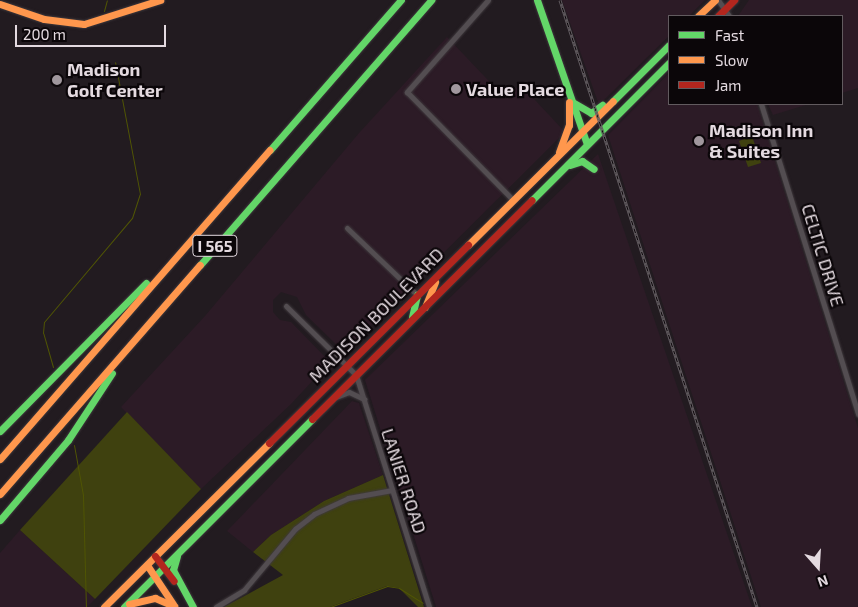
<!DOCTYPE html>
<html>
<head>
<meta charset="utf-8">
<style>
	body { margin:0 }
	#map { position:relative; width:858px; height:607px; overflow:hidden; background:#221b20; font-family:"Exo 2",sans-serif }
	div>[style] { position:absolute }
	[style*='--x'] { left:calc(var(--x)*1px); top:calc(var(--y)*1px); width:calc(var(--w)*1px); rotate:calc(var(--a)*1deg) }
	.built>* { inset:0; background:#2c1b26 }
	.green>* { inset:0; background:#3f410f }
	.stream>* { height:1px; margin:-0.5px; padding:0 0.5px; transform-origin:0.5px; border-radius:0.5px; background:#505504 }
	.roads { filter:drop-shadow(0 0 1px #3e383c) drop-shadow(0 0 1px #3e383c) }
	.street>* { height:5px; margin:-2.5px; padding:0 2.5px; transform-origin:2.5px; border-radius:2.5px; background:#534d51 }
	.fast>* { height:7px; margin:-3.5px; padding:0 3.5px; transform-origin:3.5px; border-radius:3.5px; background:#63d668 }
	.slow>* { height:7px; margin:-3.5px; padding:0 3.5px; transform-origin:3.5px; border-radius:3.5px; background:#ff974d }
	.jam>* { height:7px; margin:-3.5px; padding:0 3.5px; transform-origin:3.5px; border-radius:3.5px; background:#b3261e }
	.rail>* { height:3px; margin-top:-1.5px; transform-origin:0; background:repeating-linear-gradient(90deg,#0b0609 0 4px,#625c60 0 8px); box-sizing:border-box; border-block:1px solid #625c60 }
	.dots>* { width:14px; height:14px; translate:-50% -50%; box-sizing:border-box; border:2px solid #0b0609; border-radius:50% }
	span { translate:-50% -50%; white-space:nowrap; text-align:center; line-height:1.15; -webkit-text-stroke:4.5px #0b0609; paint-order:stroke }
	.shield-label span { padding:1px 4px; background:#0b0609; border:1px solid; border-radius:4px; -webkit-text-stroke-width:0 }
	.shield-label { font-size:16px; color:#e4dae0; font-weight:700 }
	.poi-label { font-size:18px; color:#e4dae0; font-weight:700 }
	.left { translate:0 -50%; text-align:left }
	.street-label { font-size:18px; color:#e4dae0 }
	.legend { position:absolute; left:668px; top:15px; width:175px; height:90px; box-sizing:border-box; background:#0b0609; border:1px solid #625b5f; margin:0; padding:6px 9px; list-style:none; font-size:15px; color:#e4dae0 }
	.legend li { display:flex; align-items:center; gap:10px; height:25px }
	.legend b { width:25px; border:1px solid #625b5f }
	.north { position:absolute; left:793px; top:542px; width:50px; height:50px; -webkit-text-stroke:4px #0b0609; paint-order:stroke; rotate:161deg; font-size:14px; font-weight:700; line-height:20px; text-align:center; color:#e4dae0 }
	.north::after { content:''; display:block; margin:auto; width:18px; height:22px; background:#e4dae0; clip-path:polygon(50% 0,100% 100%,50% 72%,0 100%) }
	.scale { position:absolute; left:15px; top:25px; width:151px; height:22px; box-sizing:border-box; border:2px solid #e4dae0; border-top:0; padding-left:6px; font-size:15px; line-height:18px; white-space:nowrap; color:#e4dae0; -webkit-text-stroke:4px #0b0609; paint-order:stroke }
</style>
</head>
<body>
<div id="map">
	<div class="built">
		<div style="clip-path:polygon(562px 0,705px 0,689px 16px,669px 16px,669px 36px,599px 105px)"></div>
		<div style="clip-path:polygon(749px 0,858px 0,858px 88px,842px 93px,842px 16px,738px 16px)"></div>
		<div style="clip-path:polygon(447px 37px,506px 99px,520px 84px,565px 132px,344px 352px,306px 315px,297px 297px,281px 292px,273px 300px,273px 312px,280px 320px,291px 322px,330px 362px,291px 404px,201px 489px,121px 407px,205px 316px,359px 133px)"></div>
		<div style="clip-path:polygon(669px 73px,669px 104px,757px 104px,858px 428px,858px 607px,761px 607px,608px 135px)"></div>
		<div style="clip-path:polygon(768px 104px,809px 104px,773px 115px)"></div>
		<div style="clip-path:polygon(598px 154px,752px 607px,436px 607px,365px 380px)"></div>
		<div style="clip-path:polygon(352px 401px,359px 403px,383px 475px,324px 501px,271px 535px,253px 552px,227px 531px)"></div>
		<div style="clip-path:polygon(20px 530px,95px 599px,87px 607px,0 607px,0 553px)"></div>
	</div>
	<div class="green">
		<div style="clip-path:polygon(752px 136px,761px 163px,748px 167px,739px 141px)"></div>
		<div style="clip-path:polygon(127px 412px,201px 489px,95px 599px,20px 530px)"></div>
		<div style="clip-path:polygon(383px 475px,424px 607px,418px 607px,399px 588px,387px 586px,330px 607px,224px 607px,283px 575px,253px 552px,271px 535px,324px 501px)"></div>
	</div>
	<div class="stream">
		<div style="--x:104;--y:11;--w:11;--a:-75"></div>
		<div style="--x:53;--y:367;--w:35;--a:-106"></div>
		<div style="--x:43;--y:333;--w:11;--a:-85"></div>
		<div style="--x:44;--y:322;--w:136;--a:-49.8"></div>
		<div style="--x:132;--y:218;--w:25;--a:-72"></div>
		<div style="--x:140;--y:194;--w:134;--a:-100.7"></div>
		<div style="--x:74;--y:445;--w:51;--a:79.8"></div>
		<div style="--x:83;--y:495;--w:112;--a:88.5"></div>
		<div style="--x:330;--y:607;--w:61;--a:-20.2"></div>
		<div style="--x:387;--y:586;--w:12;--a:9"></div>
		<div style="--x:399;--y:588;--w:28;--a:32"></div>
	</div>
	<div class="roads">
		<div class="street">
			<div style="--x:488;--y:0;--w:123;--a:131.4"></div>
			<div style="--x:407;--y:92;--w:151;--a:45.5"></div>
			<div style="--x:718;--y:0;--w:19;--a:55"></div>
			<div style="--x:761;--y:104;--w:325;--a:72.6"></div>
			<div style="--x:347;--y:228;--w:97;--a:43.7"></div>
			<div style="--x:286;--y:306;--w:98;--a:44.6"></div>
			<div style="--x:356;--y:375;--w:243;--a:72.5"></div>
			<div style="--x:336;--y:397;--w:14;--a:-21"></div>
			<div style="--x:349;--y:392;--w:17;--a:25"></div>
			<div style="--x:216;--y:607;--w:33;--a:-31"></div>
			<div style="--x:244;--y:590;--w:80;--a:-50.1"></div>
			<div style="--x:295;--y:529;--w:24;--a:-38"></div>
			<div style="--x:314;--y:514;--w:38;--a:-25"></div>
			<div style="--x:348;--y:498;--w:45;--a:-10.3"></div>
		</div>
		<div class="fast">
			<div style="--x:537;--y:0;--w:152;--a:70.9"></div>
			<div style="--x:613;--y:101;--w:79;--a:-45"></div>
			<div style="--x:574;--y:103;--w:20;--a:30"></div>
			<div style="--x:591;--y:113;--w:14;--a:-36"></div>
			<div style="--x:270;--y:150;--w:199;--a:-48.9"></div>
			<div style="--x:570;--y:165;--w:13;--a:-18"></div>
			<div style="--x:582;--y:161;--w:14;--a:34"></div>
			<div style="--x:532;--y:200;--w:194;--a:-45"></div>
			<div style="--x:200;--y:265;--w:352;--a:-48.9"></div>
			<div style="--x:412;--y:317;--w:23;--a:-77"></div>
			<div style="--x:0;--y:431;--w:208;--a:-45.4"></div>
			<div style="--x:0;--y:520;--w:105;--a:-49.6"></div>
			<div style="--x:68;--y:440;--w:80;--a:-56.7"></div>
			<div style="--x:177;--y:556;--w:15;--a:106"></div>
			<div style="--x:173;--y:570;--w:42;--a:61.6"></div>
			<div style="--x:124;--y:607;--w:266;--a:-45"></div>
		</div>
		<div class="slow">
			<div style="--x:0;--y:4;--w:46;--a:18.8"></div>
			<div style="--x:44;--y:19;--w:40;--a:7.1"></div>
			<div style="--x:84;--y:24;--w:80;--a:-17.5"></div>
			<div style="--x:698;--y:16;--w:23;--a:-43"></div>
			<div style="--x:559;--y:152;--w:29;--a:-70"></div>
			<div style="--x:569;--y:125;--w:23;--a:-90"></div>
			<div style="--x:468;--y:245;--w:204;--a:-44.8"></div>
			<div style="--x:425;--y:307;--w:27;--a:-68"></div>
			<div style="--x:0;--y:459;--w:410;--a:-48.9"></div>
			<div style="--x:0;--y:494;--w:304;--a:-48.9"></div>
			<div style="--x:147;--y:565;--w:47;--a:56.3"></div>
			<div style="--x:129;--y:604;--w:27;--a:-13"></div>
			<div style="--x:155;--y:598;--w:21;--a:23"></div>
			<div style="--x:104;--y:607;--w:233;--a:-44.8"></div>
		</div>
		<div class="jam">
			<div style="--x:718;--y:16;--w:23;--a:-45"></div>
			<div style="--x:312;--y:419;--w:310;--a:-44.9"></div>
			<div style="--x:269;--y:443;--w:281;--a:-44.9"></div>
			<div style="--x:155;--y:556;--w:31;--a:53"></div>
		</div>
	</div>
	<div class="rail">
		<div style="--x:560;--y:0;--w:638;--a:72.02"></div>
	</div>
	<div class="dots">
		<div style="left:57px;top:80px;background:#a0979d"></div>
		<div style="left:456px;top:89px;background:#a0979d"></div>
		<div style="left:699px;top:141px;background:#a0979d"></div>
	</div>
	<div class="shield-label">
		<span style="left:215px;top:246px">I 565</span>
	</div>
	<div class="poi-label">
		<span class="left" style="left:67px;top:80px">Madison<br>Golf Center</span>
		<span class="left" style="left:466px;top:89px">Value Place</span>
		<span class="left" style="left:709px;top:141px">Madison Inn<br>&amp; Suites</span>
	</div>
	<div class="street-label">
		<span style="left:823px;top:255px;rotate:73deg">CELTIC DRIVE</span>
		<span style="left:376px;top:315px;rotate:-45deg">MADISON BOULEVARD</span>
		<span style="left:404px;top:481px;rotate:72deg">LANIER ROAD</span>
	</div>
	<ul class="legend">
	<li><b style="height:6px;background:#63d668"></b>Fast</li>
	<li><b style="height:6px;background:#ff974d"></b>Slow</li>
	<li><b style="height:6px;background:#b3261e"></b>Jam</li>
	</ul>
	<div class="north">N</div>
	<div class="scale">200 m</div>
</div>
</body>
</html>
